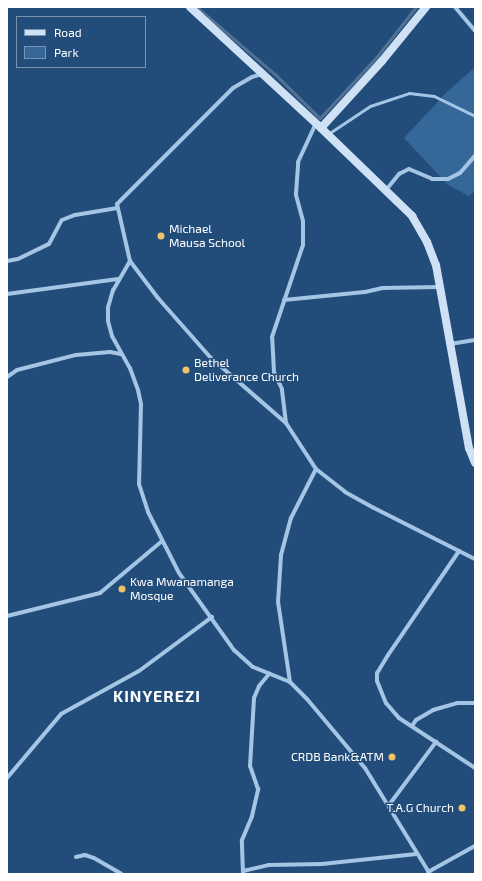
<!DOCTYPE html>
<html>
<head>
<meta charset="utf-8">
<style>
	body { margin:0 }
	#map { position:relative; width:482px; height:881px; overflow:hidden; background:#224d7b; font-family:"Exo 2",sans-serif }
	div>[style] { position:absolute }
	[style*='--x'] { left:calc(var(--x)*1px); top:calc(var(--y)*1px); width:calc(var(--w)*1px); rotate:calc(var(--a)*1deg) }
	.green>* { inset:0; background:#356799 }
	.stream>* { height:2.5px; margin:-1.25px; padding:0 1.25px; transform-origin:1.25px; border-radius:1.25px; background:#527294 }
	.lane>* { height:3px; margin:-1.5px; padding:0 1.5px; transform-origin:1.5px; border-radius:1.5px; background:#a5c5e5 }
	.street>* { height:4px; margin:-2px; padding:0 2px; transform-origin:2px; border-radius:2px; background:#a5c5e5 }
	.secondary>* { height:8px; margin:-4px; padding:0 4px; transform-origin:4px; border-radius:4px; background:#cfe1f5 }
	.dots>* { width:11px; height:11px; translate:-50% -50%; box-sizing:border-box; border:2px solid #224d7b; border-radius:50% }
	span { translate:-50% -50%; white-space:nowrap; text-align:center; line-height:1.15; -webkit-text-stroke:3px #224d7b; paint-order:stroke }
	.poi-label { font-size:12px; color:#fff }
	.left { translate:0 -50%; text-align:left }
	.right { translate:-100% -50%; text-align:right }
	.district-label { font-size:16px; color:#fff; font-weight:700; letter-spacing:1px }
	.frame { position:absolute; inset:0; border:8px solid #fff; pointer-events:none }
	.legend { position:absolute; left:16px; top:16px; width:130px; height:52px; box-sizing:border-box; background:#224d7b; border:1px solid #7a94b0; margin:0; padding:5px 7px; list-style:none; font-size:12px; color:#fff }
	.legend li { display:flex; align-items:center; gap:8px; height:20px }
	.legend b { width:20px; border:1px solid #7a94b0 }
</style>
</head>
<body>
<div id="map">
	<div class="green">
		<div style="clip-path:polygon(475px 67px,475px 191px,469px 196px,448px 185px,404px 138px,447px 92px)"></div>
	</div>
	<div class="stream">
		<div style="--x:197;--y:7;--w:103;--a:40.7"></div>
		<div style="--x:275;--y:74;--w:63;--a:44.4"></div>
		<div style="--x:320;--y:118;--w:81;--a:-47"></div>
		<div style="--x:375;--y:59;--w:66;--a:-51.7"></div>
	</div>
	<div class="lane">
		<div style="--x:328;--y:134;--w:50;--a:-33.7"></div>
		<div style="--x:370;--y:106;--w:41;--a:-18.4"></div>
		<div style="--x:409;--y:93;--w:25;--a:7"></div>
		<div style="--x:434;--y:96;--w:46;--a:26"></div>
	</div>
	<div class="street">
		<div style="--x:455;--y:7;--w:31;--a:50"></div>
		<div style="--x:262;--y:74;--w:10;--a:163"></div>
		<div style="--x:252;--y:77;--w:22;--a:150"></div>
		<div style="--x:233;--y:88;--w:164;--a:135"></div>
		<div style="--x:117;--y:204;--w:58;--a:77.2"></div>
		<div style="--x:130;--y:261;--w:46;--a:52.9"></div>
		<div style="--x:158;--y:298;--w:79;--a:48.6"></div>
		<div style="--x:210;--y:357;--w:101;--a:41"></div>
		<div style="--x:286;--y:423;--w:55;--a:56.9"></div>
		<div style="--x:316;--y:469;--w:37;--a:38"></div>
		<div style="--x:345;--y:492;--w:33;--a:29"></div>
		<div style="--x:374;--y:508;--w:113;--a:26.8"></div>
		<div style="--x:386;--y:190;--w:21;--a:-51"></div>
		<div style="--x:399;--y:174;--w:11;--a:-27"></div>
		<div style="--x:409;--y:169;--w:25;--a:23"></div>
		<div style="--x:432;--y:179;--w:16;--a:0"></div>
		<div style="--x:448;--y:179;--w:13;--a:-27"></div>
		<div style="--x:460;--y:173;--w:23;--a:-49"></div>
		<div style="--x:7;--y:261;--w:11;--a:-10"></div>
		<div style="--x:18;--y:259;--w:34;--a:-26"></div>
		<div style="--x:49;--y:244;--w:27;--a:-62"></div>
		<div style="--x:62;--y:220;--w:14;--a:-21"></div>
		<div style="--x:75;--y:215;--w:43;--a:-9.5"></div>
		<div style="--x:130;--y:261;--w:34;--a:120"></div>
		<div style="--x:113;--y:290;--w:19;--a:106"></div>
		<div style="--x:108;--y:308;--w:13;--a:90"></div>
		<div style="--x:108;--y:321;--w:16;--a:75"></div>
		<div style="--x:112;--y:336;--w:37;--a:61"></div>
		<div style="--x:130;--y:368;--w:23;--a:70"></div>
		<div style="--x:138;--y:390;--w:14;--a:78"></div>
		<div style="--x:141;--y:404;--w:80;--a:91.4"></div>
		<div style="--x:139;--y:484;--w:29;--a:72"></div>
		<div style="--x:148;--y:512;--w:68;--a:63.1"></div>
		<div style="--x:179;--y:573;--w:95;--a:54.5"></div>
		<div style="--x:234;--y:650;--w:25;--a:42"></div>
		<div style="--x:253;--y:667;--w:40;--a:22"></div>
		<div style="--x:290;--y:682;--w:24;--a:45"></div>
		<div style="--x:307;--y:699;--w:90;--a:50"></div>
		<div style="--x:365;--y:768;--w:124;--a:58.5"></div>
		<div style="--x:7;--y:294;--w:112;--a:-7.7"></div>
		<div style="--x:284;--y:300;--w:81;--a:-5.6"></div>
		<div style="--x:365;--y:292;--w:18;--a:-13"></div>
		<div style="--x:383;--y:288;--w:56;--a:-1"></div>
		<div style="--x:450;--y:344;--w:25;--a:-9"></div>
		<div style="--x:7;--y:377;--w:12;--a:-35"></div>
		<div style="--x:17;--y:370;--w:61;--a:-14.3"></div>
		<div style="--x:76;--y:355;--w:34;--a:-5"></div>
		<div style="--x:110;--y:352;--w:11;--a:10"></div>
		<div style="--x:286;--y:423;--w:34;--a:-97"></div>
		<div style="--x:282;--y:389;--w:19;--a:-115"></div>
		<div style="--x:274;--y:372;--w:35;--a:-93"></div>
		<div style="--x:272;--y:337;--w:97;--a:-71.4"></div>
		<div style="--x:303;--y:245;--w:24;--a:-90"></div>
		<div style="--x:303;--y:221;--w:28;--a:-105"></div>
		<div style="--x:296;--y:194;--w:32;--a:-86"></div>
		<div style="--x:298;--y:162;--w:43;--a:-65.2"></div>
		<div style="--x:459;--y:551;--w:126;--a:124.3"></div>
		<div style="--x:388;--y:655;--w:21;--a:121"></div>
		<div style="--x:377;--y:673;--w:8;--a:90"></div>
		<div style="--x:377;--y:681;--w:24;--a:68"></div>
		<div style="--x:386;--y:703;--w:20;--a:49"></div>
		<div style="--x:399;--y:718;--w:91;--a:33.3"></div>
		<div style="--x:7;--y:616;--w:96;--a:-13.9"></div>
		<div style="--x:100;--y:593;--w:81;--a:-40"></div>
		<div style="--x:290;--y:682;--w:81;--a:-98.5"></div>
		<div style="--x:278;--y:602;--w:47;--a:-86.3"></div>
		<div style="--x:281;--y:555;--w:38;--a:-75"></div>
		<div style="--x:291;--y:518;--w:55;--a:-63"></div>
		<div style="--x:412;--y:726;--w:7;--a:-56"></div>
		<div style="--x:416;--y:720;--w:20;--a:-30"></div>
		<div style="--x:433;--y:710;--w:25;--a:-16"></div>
		<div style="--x:457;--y:703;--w:18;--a:0"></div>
		<div style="--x:7;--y:778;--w:84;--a:-49.8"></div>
		<div style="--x:61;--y:714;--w:89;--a:-28.9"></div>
		<div style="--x:139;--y:671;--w:91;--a:-36.5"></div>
		<div style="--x:389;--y:805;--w:79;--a:-53.3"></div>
		<div style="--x:76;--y:857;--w:9;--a:-13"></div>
		<div style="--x:85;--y:855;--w:9;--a:18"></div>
		<div style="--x:94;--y:858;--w:32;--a:30"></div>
		<div style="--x:243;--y:871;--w:26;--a:-13"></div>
		<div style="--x:268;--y:865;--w:54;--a:-1.1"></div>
		<div style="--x:322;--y:864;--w:95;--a:-6.1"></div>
		<div style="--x:428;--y:872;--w:54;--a:-29"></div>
		<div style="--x:243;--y:874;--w:34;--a:-92"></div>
		<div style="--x:242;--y:840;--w:26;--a:-67"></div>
		<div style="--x:252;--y:816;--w:28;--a:-77"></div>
		<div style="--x:258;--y:789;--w:24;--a:-109"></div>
		<div style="--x:250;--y:766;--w:68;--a:-86.6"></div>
		<div style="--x:254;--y:698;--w:13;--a:-67"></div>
		<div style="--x:259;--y:686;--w:16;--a:-50"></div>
	</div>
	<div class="secondary">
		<div style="--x:190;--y:7;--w:178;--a:42.7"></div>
		<div style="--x:321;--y:128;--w:127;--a:44"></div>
		<div style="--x:412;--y:216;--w:30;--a:60"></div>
		<div style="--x:427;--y:242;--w:25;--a:69"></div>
		<div style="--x:436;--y:265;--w:186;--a:79.8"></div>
		<div style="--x:469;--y:448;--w:16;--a:68"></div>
		<div style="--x:321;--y:128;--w:91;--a:-47.7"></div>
		<div style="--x:382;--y:61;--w:70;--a:-50.8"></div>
	</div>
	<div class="dots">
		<div style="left:161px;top:236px;background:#f1c368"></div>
		<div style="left:186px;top:370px;background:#f1c368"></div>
		<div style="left:122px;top:589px;background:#f1c368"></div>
		<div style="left:392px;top:757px;background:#f1c368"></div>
		<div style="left:462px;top:808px;background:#f1c368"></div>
	</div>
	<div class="poi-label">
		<span class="left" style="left:169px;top:236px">Michael<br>Mausa School</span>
		<span class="left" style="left:194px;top:370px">Bethel<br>Deliverance Church</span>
		<span class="left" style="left:130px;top:589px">Kwa Mwanamanga<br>Mosque</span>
		<span class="right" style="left:384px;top:757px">CRDB Bank&amp;ATM</span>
		<span class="right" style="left:454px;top:808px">T.A.G Church</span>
	</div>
	<div class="district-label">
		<span style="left:157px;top:696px">KINYEREZI</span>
	</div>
	<div class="frame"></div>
	<ul class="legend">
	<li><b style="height:5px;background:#cfe1f5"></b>Road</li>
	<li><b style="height:11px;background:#356799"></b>Park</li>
	</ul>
</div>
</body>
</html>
